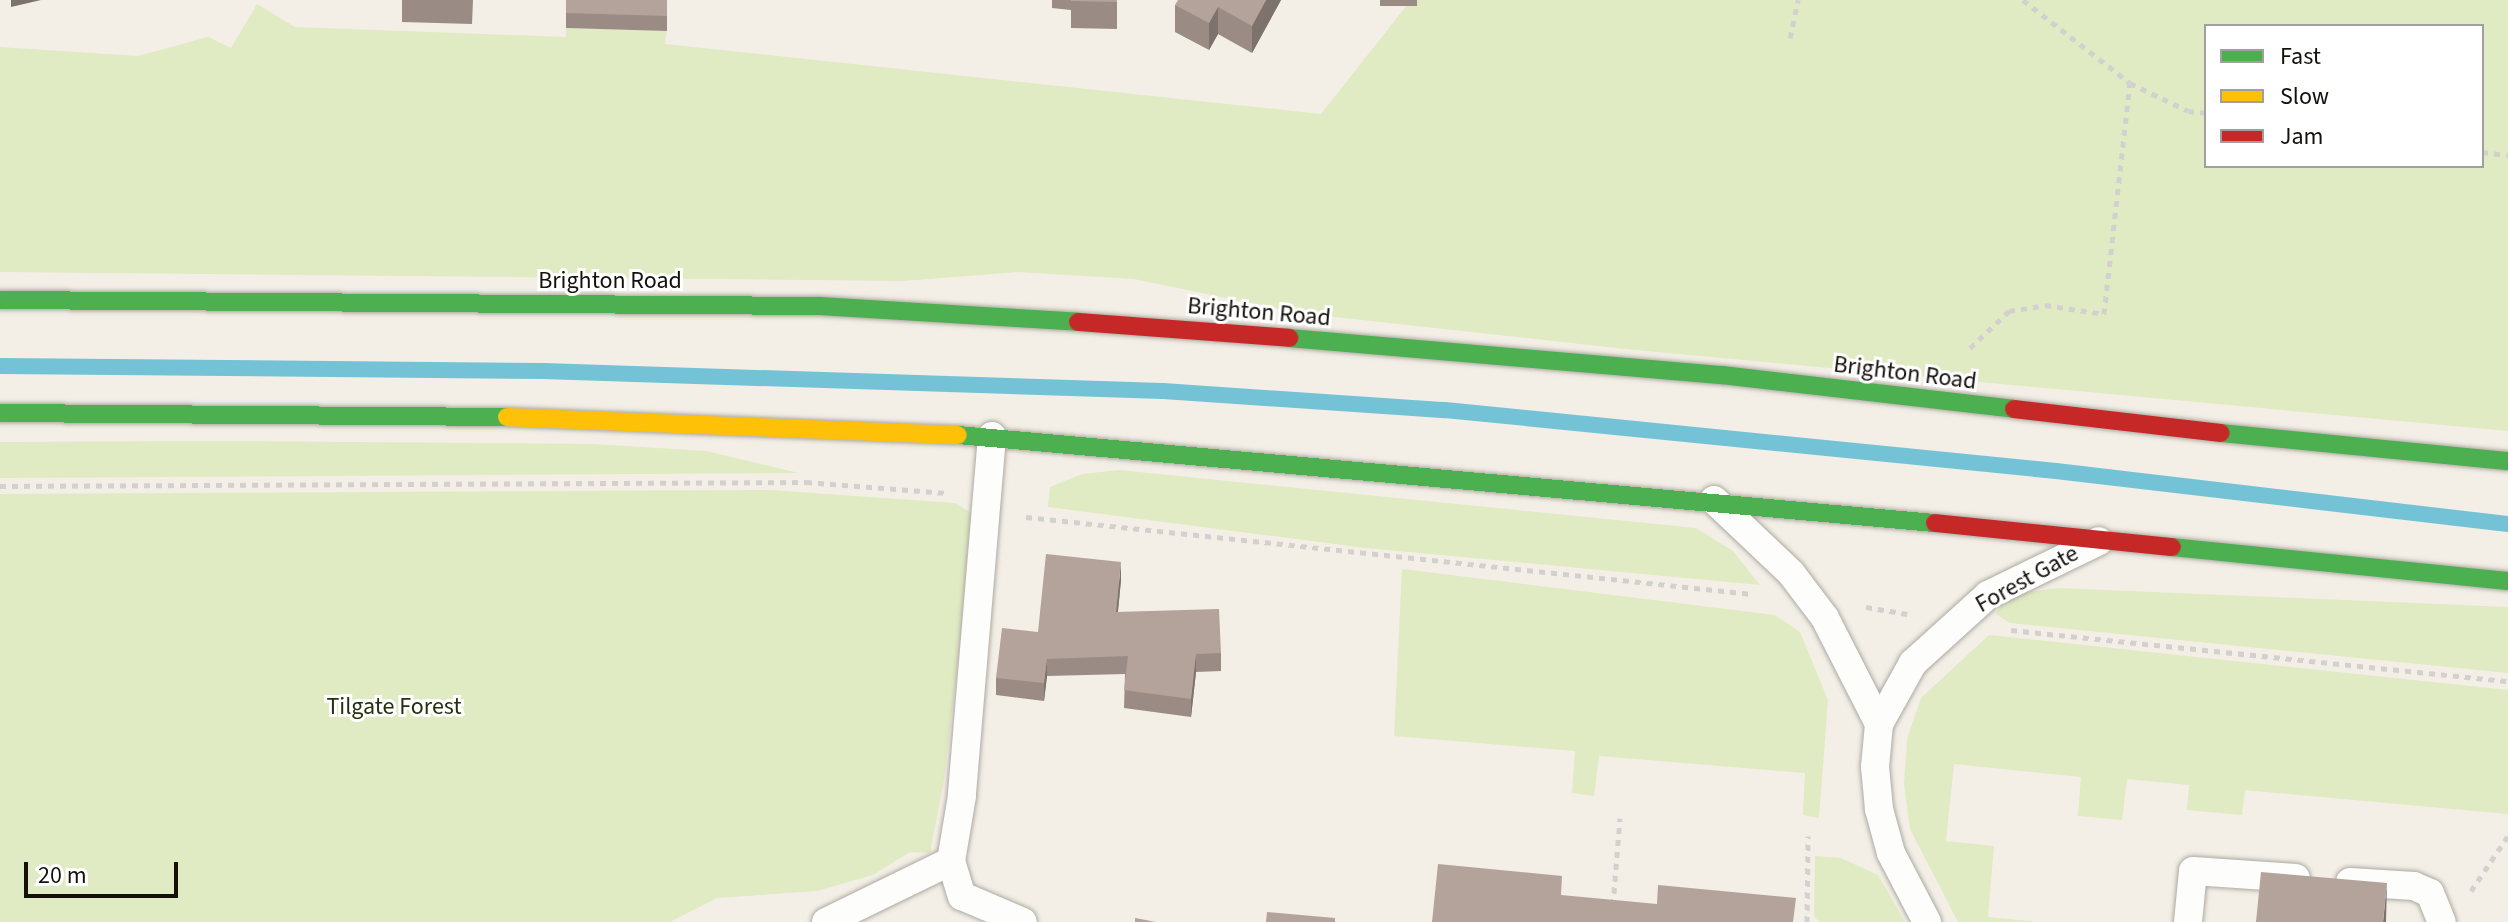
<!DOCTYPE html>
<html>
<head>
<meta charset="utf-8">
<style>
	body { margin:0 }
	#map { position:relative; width:2508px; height:922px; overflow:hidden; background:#f3efe6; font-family:"Source Sans 3",sans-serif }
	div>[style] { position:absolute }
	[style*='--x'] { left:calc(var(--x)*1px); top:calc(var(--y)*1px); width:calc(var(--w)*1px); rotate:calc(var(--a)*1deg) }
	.green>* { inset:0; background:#e0eac3 }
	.stream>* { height:16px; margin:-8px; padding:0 8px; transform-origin:8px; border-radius:8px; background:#74c2d5 }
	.path>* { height:5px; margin-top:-2.5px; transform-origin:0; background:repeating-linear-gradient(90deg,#d3d1cf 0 6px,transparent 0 12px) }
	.roads { filter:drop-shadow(0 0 2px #adaaa3) drop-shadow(0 0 2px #adaaa3) }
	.lane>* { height:28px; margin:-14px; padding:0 14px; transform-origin:14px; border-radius:14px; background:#fdfdfb }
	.fast>* { height:18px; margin:-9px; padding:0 9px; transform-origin:9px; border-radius:9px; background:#4caf50 }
	.slow>* { height:18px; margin:-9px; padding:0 9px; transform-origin:9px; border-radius:9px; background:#ffc107 }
	.jam>* { height:18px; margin:-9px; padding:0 9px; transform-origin:9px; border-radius:9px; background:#c62828 }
	.wall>* { inset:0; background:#9a8c85 }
	.shaded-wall>* { inset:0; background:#7d726c }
	.building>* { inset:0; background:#b3a39b }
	span { translate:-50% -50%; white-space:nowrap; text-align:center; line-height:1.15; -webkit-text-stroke:6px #fff; paint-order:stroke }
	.street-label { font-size:24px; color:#14110c }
	.park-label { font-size:24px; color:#27300e }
	.legend { position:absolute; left:2204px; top:24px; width:280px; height:144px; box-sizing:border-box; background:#fff; border:2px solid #a1a09e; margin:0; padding:10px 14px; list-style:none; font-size:24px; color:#14110c }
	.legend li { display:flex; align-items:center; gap:16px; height:40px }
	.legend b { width:40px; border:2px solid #a1a09e }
	.scale { position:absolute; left:24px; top:862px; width:154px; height:36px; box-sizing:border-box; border:4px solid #14110c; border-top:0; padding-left:10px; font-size:24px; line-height:28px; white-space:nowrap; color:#14110c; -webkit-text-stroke:6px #fff; paint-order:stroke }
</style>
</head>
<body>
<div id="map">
	<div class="green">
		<div style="clip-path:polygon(evenodd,1411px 0,2508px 0,2508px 431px,1625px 349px,1299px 313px,1134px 279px,1018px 272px,902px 281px,0 272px,0 47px,138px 56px,208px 37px,231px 48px,257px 4px,295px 27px,566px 37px,566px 28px,667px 31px,665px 44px,1321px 114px,1411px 0,2206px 26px,2482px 26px,2482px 166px,2206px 166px,2206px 26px)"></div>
		<div style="clip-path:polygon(219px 441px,593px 444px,706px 451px,799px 473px,0 478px,0 442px)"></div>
		<div style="clip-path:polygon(1119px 470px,1696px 528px,1733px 551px,1760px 585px,1366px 548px,1048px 507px,1050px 487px,1082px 474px)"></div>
		<div style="clip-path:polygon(770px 490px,955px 503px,975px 515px,944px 780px,930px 853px,910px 852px,873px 875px,817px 891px,717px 898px,670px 922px,0 922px,0 494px)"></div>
		<div style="clip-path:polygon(1402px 569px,1775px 615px,1800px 632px,1828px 700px,1819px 818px,1803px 815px,1805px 773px,1599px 756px,1594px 796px,1572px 793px,1575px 751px,1394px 736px)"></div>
		<div style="clip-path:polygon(2059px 588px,2508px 607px,2508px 673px,2010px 623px,1996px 614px,2001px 603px,2026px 592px)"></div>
		<div style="clip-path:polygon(1989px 635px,2508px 690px,2508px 814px,2245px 790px,2242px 815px,2187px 810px,2189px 785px,2127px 779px,2122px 820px,2078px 816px,2081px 777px,1954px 764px,1946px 841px,1994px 846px,1988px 917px,2038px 922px,1958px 922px,1910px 829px,1904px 784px,1907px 739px,1921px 698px)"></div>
		<div style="clip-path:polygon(1815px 856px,1841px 858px,1878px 875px,1905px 922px,1819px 922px,1814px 916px)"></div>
	</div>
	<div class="stream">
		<div style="--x:0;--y:366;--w:543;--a:0.53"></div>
		<div style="--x:543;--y:371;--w:620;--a:1.85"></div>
		<div style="--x:1163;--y:391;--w:283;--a:3.9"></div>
		<div style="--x:1445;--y:410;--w:614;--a:5.7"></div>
		<div style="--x:2056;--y:471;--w:455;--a:6.7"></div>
	</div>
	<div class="path">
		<div style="--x:2023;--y:0;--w:135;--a:37.8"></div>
		<div style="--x:2130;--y:83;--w:64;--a:25.8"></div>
		<div style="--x:2188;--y:111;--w:18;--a:6"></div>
		<div style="--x:1790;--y:38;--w:39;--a:-78"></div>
		<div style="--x:2482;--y:152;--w:26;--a:7"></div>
		<div style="--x:1970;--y:348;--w:54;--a:-43.5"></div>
		<div style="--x:2009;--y:311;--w:36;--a:-9"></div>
		<div style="--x:2045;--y:305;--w:60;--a:8.7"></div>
		<div style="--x:2104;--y:314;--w:232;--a:-83.6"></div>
		<div style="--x:0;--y:486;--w:806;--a:-0.28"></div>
		<div style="--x:806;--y:482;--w:141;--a:4.5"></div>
		<div style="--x:1026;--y:517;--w:730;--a:6.05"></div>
		<div style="--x:1866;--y:607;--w:42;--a:9.7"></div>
		<div style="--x:2011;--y:630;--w:500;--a:5.9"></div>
		<div style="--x:2471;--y:891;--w:66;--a:-56.1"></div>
		<div style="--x:1613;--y:905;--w:87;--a:-85.4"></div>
		<div style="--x:1807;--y:922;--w:86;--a:-89.3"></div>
	</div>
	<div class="roads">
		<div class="lane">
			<div style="--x:992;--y:436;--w:361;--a:94.8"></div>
			<div style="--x:962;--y:796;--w:66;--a:99.6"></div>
			<div style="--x:951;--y:861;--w:37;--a:73"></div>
			<div style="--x:962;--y:896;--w:66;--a:23.1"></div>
			<div style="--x:1714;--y:500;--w:106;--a:43.5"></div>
			<div style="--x:1791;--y:573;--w:56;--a:52.9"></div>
			<div style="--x:1825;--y:618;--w:119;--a:63"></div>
			<div style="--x:2350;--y:882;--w:64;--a:3.6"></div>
			<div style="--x:2414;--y:886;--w:17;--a:24"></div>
			<div style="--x:2430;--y:893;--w:31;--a:68"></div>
			<div style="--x:826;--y:922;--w:139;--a:-26"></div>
			<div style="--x:1927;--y:922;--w:78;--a:-117.6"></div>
			<div style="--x:1891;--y:853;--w:46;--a:-105.3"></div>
			<div style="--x:1879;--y:809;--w:42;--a:-95.4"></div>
			<div style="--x:1875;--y:767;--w:43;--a:-84.7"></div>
			<div style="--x:1879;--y:724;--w:70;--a:-60.9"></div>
			<div style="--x:1913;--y:663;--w:101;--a:-42.2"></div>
			<div style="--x:1988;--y:595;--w:123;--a:-25.9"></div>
			<div style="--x:2188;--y:922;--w:51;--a:-84.4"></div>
			<div style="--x:2193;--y:871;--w:103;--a:3.9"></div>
		</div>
		<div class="fast">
			<div style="--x:0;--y:300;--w:820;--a:0.42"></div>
			<div style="--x:820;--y:306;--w:258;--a:3.5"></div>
			<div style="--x:1289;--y:338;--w:435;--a:4.9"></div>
			<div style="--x:1722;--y:375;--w:294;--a:6.6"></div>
			<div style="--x:0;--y:413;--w:507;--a:0.45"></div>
			<div style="--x:2221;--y:433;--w:288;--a:5.6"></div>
			<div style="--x:958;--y:435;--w:981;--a:5.15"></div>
			<div style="--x:2172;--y:547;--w:338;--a:5.8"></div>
		</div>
		<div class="slow">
			<div style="--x:507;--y:417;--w:451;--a:2.3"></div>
		</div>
		<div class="jam">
			<div style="--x:1078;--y:322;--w:212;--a:4.3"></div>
			<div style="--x:2014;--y:409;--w:208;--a:6.6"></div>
			<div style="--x:1935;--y:523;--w:238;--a:5.8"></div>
		</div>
	</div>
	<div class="wall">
		<div style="clip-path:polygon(402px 0,473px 0,472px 24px,402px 22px)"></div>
		<div style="clip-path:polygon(566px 0,667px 0,667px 31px,566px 28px)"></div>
		<div style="clip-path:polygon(1052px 0,1117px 0,1117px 29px,1071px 28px,1071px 10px,1052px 8px)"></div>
		<div style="clip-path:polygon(1281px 0,1252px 53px,1218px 34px,1209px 50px,1175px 32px,1175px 5px)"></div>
		<div style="clip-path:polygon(1380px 0,1417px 0,1417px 6px,1380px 6px)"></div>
		<div style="clip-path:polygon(1121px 580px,1118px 612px,1221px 653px,1221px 671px,1196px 672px,1191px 717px,1124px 708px,1125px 674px,1047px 676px,1044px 701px,996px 695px,996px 678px,1038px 632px)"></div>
	</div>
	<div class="shaded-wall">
		<div style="clip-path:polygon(11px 0,41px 0,11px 7px)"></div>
		<div style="clip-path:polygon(1266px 0,1281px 0,1252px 53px,1252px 26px)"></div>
		<div style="clip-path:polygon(1218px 7px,1218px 34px,1209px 50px,1209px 23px)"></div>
		<div style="clip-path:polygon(1121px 562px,1121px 580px,1116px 629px,1116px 612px)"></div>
		<div style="clip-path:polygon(1196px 654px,1196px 672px,1191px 717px,1191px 699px)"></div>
		<div style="clip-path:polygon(1047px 659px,1047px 676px,1044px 701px,1044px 683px)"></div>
		<div style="clip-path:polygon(2387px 883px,2386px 922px,2383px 922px)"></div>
	</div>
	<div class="building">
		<div style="clip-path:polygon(566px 0,667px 0,667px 16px,566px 13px)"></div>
		<div style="clip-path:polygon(1071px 0,1117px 0,1117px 2px,1071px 1px)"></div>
		<div style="clip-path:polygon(1178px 0,1266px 0,1252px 26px,1218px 7px,1209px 23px,1175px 5px)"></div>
		<div style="clip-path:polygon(1046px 554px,1121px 562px,1116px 612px,1219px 609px,1221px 653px,1196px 654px,1191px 699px,1124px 690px,1128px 656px,1047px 659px,1044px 683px,996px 678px,1002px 628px,1038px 632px)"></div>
		<div style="clip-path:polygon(1438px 864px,1562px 876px,1561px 895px,1657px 904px,1658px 885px,1796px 898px,1793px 922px,1432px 922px)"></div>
		<div style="clip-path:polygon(2261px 872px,2387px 883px,2383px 922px,2256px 922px)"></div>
		<div style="clip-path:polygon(1267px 912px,1335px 918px,1335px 922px,1266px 922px)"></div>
		<div style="clip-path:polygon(1135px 918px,1156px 922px,1135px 922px)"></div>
	</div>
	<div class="street-label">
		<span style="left:610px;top:281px">Brighton Road</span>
		<span style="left:1259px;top:312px;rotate:5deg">Brighton Road</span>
		<span style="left:1905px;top:373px;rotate:7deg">Brighton Road</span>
		<span style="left:2027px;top:579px;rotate:-29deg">Forest Gate</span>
	</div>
	<div class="park-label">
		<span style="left:394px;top:707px">Tilgate Forest</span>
	</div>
	<ul class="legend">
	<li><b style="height:10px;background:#4caf50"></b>Fast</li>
	<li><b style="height:10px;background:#ffc107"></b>Slow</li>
	<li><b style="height:10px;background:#c62828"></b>Jam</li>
	</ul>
	<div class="scale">20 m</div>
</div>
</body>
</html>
